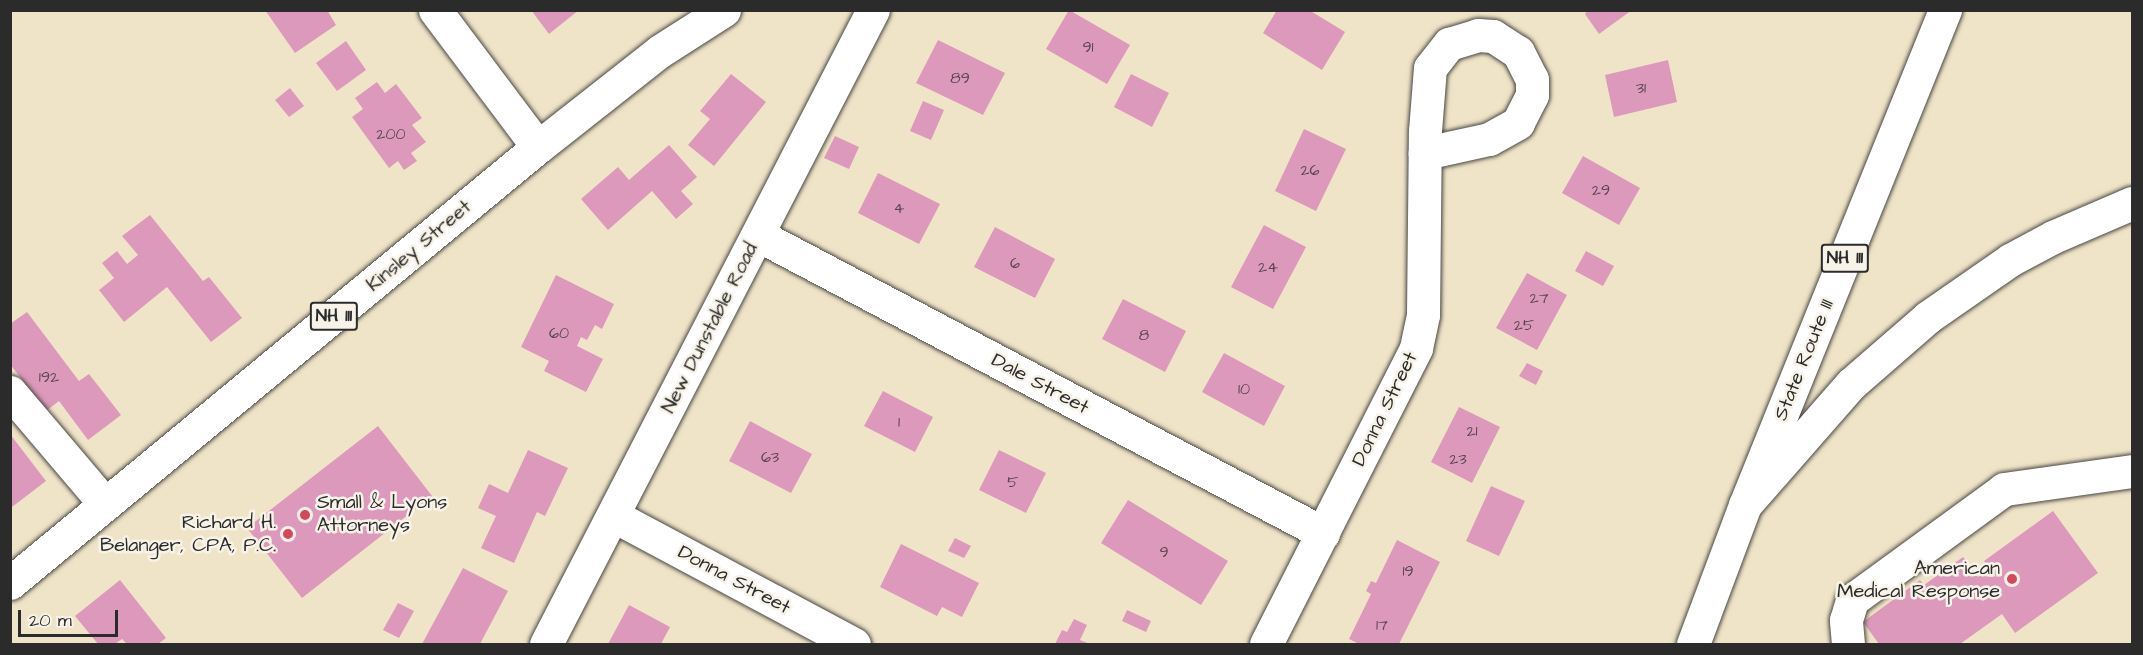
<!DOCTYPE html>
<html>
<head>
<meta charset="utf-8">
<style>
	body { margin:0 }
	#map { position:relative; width:2143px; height:655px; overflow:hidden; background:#f0e4c8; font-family:"Architects Daughter",sans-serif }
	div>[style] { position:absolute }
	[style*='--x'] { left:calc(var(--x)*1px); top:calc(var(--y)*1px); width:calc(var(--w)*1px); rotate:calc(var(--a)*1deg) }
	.building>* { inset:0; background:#d9b }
	.roads { filter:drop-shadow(0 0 2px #494743) drop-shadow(0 0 2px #494743) }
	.minor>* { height:33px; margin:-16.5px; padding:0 16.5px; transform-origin:16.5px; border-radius:16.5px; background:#fff }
	.major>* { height:33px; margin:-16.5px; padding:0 16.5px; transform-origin:16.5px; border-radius:16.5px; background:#fff }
	.highway>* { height:33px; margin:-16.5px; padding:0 16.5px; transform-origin:16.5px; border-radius:16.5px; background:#fff }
	.dots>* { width:16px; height:16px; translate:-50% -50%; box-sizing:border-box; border:3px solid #f7f3e8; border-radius:50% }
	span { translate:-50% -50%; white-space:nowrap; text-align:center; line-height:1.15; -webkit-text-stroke:5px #f7f3e8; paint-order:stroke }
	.number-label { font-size:16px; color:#58464f }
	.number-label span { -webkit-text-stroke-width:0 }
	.shield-label span { padding:2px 4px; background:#f7f3e8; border:2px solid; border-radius:4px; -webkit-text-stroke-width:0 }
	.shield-label { font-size:18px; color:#2b2b2b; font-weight:700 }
	.street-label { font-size:20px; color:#2b2b2b }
	.poi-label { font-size:20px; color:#2b2b2b }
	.left { translate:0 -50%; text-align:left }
	.right { translate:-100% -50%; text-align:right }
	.frame { position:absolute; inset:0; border:12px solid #2b2b2b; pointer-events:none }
	.scale { position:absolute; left:18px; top:610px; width:100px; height:27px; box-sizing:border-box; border:3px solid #2b2b2b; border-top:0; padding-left:8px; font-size:18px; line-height:21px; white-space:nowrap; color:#2b2b2b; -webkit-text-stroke:4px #f7f3e8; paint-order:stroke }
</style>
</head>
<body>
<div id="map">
	<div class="building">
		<div style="clip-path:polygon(265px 10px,327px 10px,336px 25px,295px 53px)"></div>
		<div style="clip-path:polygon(531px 10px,579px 10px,549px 34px)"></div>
		<div style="clip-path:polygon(1069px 10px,1130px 45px,1107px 84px,1046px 49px)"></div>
		<div style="clip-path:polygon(1277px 10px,1309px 10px,1345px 32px,1322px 70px,1263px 33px)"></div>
		<div style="clip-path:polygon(1588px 10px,1632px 10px,1599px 34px,1585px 14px)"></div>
		<div style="clip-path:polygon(938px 40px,1005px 73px,983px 115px,916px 83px)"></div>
		<div style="clip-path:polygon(346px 41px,366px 70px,337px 91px,316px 63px)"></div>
		<div style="clip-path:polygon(1668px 60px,1677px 102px,1614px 117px,1605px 75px)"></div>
		<div style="clip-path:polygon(731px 74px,766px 102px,714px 166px,688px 145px,710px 119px,700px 111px)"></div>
		<div style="clip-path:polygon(1131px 74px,1169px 93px,1152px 127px,1114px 107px)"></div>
		<div style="clip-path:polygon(377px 82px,385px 93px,396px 84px,422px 118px,412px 125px,426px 142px,411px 153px,417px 161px,404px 170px,398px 161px,389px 168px,352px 117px,363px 109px,355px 98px)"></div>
		<div style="clip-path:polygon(290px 88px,304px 106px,289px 117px,275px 100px)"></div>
		<div style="clip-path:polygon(923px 101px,944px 110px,931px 140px,910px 131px)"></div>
		<div style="clip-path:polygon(1304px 129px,1346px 149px,1316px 211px,1275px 191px)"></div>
		<div style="clip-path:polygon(835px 136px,859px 147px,849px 169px,824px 158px)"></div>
		<div style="clip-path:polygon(669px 145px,697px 177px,681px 191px,693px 204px,676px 219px,652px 191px,608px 230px,581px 199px,618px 167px,629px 180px)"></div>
		<div style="clip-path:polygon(1583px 156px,1640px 188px,1619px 225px,1562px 193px)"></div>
		<div style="clip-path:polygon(878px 173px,940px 204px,919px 244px,858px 213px)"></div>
		<div style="clip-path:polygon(150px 215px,203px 281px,209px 277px,242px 318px,211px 342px,167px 287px,124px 322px,99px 290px,114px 278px,102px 263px,117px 251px,127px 264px,138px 255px,122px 236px)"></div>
		<div style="clip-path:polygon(1264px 225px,1306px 247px,1273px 309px,1231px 287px)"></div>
		<div style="clip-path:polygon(995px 227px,1055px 259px,1035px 298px,974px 267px)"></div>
		<div style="clip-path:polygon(1586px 251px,1614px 266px,1603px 286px,1575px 271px)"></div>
		<div style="clip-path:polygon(1527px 273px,1567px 295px,1537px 350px,1496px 328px)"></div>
		<div style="clip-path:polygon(556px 275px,614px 304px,602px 329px,595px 325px,587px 340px,581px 337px,577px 346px,603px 359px,586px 392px,544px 371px,549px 361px,521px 347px)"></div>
		<div style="clip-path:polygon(1123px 299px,1186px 331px,1165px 372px,1102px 339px)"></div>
		<div style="clip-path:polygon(27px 312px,79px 381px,89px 374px,121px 415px,88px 440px,59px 401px,46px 411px,10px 364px,10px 324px)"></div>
		<div style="clip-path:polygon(1224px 353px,1285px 386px,1264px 426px,1202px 392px)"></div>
		<div style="clip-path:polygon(1527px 363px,1543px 371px,1536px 385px,1519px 376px)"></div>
		<div style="clip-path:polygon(883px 391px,933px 417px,915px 452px,864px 426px)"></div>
		<div style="clip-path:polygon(1459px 407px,1500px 427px,1472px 483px,1431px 462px)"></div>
		<div style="clip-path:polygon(750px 421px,812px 454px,791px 493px,729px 461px)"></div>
		<div style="clip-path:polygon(378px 426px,432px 496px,302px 598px,247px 528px)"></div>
		<div style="clip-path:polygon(10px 434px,46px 481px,12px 507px,10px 505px)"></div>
		<div style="clip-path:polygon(528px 450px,568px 468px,545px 516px,537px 512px,514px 563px,481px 548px,496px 516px,478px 508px,489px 484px,508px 493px)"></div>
		<div style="clip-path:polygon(999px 450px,1046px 473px,1026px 513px,979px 490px)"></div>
		<div style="clip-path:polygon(1491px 486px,1525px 501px,1499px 556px,1466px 541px)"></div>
		<div style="clip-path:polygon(1128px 500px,1228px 561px,1201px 605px,1101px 543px)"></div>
		<div style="clip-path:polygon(2053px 511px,2098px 573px,2015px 633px,2002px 614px,1960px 644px,1879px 644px,1863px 622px,1920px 580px,1924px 585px,1963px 557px,1978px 577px,1990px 569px,1984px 561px)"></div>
		<div style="clip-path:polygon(955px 538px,971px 546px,964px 558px,948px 551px)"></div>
		<div style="clip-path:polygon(1397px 540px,1440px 562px,1399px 644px,1359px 644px,1349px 639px,1371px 594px,1366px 591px,1371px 581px,1376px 583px)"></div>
		<div style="clip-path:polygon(901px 544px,979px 583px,962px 617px,942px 607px,937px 616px,880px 587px)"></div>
		<div style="clip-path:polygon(463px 568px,508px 591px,480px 644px,422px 644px)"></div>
		<div style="clip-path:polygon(120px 580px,166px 638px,158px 644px,127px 644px,122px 639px,115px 644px,98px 644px,75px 616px)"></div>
		<div style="clip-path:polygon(398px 603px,414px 611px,399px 638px,383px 630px)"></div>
		<div style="clip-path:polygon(629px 605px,670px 627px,661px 644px,608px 644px)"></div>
		<div style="clip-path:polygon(1127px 610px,1151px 621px,1146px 632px,1122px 621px)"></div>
		<div style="clip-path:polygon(1074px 619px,1087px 625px,1080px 640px,1090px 644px,1055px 644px,1062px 630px,1067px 632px)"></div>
	</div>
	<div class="roads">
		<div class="minor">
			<div style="--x:435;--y:10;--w:171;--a:53.1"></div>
			<div style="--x:758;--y:235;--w:639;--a:27.81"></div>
			<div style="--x:10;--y:392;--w:147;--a:49.7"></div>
			<div style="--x:614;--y:516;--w:272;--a:28.1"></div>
			<div style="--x:546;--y:644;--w:713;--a:-62.72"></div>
			<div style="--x:1266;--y:644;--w:332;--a:-63.1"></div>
			<div style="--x:1416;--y:348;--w:34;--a:-78"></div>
			<div style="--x:1423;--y:315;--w:184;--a:-89.4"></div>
			<div style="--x:1425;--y:131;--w:63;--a:-85.5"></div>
			<div style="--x:1430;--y:68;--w:31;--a:-52"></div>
			<div style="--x:1449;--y:44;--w:30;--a:-17"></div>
			<div style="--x:1478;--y:35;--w:15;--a:4"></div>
			<div style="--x:1493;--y:36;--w:30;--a:33"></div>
			<div style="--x:1518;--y:52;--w:30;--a:63"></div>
			<div style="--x:1532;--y:79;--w:16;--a:90"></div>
			<div style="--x:1532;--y:95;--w:31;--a:117"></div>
			<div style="--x:1518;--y:123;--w:33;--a:151"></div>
			<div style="--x:1489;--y:139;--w:66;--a:167.7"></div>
			<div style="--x:1848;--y:644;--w:24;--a:-95"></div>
			<div style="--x:1846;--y:620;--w:21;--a:-73"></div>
			<div style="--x:1852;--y:600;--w:188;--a:-36.1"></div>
			<div style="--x:2004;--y:489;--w:129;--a:-8"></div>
		</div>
		<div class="major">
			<div style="--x:10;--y:583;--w:685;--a:-39.55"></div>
			<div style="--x:538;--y:147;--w:155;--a:-38.2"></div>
			<div style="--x:660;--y:51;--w:76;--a:-32.6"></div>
			<div style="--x:1693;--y:644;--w:148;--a:-69.5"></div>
			<div style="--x:1745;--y:505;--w:534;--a:-68"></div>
		</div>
		<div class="highway">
			<div style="--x:1745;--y:505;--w:161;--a:-48.8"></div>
			<div style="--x:1851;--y:384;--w:102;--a:-41"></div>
			<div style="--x:1928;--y:317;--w:100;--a:-34.8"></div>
			<div style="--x:2010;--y:260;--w:49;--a:-28.1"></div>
			<div style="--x:2053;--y:237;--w:86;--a:-23.3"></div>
		</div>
	</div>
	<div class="dots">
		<div style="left:305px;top:515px;background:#d1495b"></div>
		<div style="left:288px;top:534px;background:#d1495b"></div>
		<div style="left:2012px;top:579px;background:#d1495b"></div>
	</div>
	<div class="number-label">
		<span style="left:1088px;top:47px">91</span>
		<span style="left:960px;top:78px">89</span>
		<span style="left:1641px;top:88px">31</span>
		<span style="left:391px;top:134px">200</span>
		<span style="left:1310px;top:170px">26</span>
		<span style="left:1601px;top:190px">29</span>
		<span style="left:899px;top:208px">4</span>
		<span style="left:1015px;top:263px">6</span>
		<span style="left:1268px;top:267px">24</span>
		<span style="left:1539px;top:298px">27</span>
		<span style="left:1524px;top:325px">25</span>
		<span style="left:559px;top:333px">60</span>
		<span style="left:1144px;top:335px">8</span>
		<span style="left:49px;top:377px">192</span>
		<span style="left:1244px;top:389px">10</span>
		<span style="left:899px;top:422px">1</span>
		<span style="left:1472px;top:431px">21</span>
		<span style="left:770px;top:457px">63</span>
		<span style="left:1458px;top:459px">23</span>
		<span style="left:1013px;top:482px">5</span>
		<span style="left:1164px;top:552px">9</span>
		<span style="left:1408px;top:571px">19</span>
		<span style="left:1382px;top:625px">17</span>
	</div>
	<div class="shield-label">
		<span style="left:1845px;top:258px">NH 111</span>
		<span style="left:334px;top:316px">NH 111</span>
	</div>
	<div class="street-label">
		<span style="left:419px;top:246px;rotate:-40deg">Kinsley Street</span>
		<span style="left:710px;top:328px;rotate:-63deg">New Dunstable Road</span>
		<span style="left:1804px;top:360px;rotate:-68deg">State Route 111</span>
		<span style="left:1040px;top:384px;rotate:28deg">Dale Street</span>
		<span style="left:1385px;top:409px;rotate:-64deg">Donna Street</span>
		<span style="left:734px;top:580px;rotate:28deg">Donna Street</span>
	</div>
	<div class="poi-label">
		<span class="left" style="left:317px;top:514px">Small &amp; Lyons<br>Attorneys</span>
		<span class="right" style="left:276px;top:534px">Richard H.<br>Belanger, CPA, P.C.</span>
		<span class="right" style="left:2000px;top:580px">American<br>Medical Response</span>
	</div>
	<div class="frame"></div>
	<div class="scale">20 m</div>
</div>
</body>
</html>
